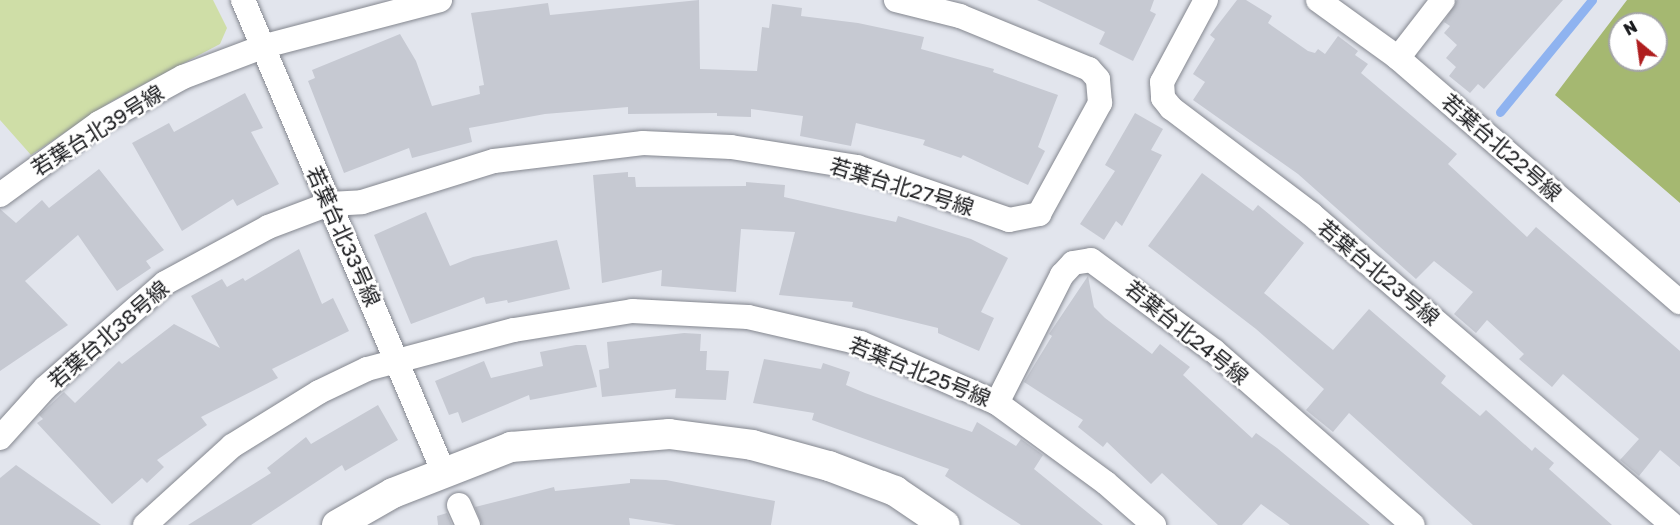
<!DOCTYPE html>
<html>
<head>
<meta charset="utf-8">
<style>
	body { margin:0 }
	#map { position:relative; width:1680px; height:525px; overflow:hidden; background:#e2e5ed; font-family:"Golos Text","Noto Sans JP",sans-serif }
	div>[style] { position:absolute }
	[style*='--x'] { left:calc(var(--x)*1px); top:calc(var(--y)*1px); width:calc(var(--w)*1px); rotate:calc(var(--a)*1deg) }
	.green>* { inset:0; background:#cfdea7 }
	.forest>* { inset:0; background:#a5b871 }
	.stream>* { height:9px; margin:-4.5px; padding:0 4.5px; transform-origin:4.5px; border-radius:4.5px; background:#8fb3f0 }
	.building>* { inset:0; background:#c6c9d2 }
	.roads { filter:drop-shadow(0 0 2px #84878f) drop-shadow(0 0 2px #84878f) }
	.minor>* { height:24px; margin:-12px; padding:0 12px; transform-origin:12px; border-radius:12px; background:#fff }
	.tertiary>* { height:30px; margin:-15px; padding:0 15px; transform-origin:15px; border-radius:15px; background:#fff }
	span { translate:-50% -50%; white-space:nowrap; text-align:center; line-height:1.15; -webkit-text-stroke:5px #fff; paint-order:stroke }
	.street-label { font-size:21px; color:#1a1b1e }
	.north { position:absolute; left:1608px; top:12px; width:60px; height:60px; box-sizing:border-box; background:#fff; border:2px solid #a3a4a5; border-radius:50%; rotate:331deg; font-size:16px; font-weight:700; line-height:24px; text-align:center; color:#1a1b1e }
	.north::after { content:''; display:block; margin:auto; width:21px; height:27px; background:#af1e1f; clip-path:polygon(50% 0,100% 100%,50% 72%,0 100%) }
</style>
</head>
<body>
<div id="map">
	<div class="green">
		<div style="clip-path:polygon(0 0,213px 0,227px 28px,220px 44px,112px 101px,31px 155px,0 120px)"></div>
	</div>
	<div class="forest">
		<div style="clip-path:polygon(evenodd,1627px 0,1680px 0,1680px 203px,1555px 95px,1627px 0,1620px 24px,1656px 24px,1656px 60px,1620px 60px,1620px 24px)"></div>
	</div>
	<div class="stream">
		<div style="--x:1500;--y:112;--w:145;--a:-50.6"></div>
	</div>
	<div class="building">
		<div style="clip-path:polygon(699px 0,700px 69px,757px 71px,762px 27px,769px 28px,772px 4px,802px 8px,801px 16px,858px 23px,924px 37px,921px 49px,994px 69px,993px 72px,1058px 95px,1038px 147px,1045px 151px,1028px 185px,963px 155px,961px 158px,923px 145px,925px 140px,856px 123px,851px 146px,800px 136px,803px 116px,751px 109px,751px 117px,717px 116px,717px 113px,628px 114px,628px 107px,545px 114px,469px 128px,472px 142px,412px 158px,409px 148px,344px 173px,308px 81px,315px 78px,312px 70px,400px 34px,416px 61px,432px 106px,480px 94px,479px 86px,484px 85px,471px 13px,548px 3px,550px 15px)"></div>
		<div style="clip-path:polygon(1037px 0,1154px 0,1150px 11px,1156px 14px,1133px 61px,1099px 44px,1105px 32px)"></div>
		<div style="clip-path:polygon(1237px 0,1246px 0,1272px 16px,1268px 23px,1308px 51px,1315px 53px,1318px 49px,1325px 54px,1338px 36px,1358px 51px,1355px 55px,1368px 64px,1361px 73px,1457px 154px,1448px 164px,1527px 237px,1536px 227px,1680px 351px,1680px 467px,1660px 450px,1639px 476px,1620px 460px,1639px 439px,1563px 374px,1552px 387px,1519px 359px,1524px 354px,1487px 320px,1476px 333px,1454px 314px,1473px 292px,1434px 261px,1416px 279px,1298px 174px,1193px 100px,1205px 82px,1193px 74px,1215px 39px,1210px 35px)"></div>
		<div style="clip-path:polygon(1457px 0,1563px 0,1484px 89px,1478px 84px,1470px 93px,1449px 76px,1456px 67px,1446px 58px,1457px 45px,1444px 33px,1450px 26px,1444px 22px)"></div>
		<div style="clip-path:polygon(245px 93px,263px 128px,251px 132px,279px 184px,237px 206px,233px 199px,182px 231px,132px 143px,169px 123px,174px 132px)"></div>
		<div style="clip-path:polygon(1135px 113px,1163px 129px,1151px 150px,1162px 155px,1122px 226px,1116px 221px,1104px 240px,1080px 224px,1115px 171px,1105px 165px)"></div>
		<div style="clip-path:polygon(99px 169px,164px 250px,146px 261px,151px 268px,117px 291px,78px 235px,25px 281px,68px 325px,0 371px,0 209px,16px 223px,42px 200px,49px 208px)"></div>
		<div style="clip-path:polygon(628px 172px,628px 177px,635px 177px,636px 187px,746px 186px,746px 182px,785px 185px,784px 197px,896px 222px,898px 216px,971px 239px,1008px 258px,981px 312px,994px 318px,979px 351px,938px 333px,938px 328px,852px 307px,853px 302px,779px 295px,795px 232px,741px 229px,736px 292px,661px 286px,662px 270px,602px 283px,593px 175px)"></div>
		<div style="clip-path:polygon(1202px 173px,1253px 211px,1258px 205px,1304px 243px,1264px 293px,1333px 350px,1369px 309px,1446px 376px,1441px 383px,1480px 416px,1486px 410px,1532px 451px,1535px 447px,1554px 463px,1549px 469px,1612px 525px,1473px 525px,1349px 413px,1333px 432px,1306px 410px,1324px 389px,1256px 329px,1148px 246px)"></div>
		<div style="clip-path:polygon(426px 212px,450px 266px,473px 257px,557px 240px,570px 289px,508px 303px,507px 300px,486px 304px,484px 297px,411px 324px,374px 235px)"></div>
		<div style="clip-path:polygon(299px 249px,322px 304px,333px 298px,349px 331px,272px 369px,278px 378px,201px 417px,207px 425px,157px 460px,164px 467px,147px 483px,142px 478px,112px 504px,37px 423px,43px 419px,39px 415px,64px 392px,75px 403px,119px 361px,122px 364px,174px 324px,220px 348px,191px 296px,222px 279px,227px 287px,243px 278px,245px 281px)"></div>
		<div style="clip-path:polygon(1088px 276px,1094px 307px,1105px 318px,1152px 354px,1160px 344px,1190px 367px,1183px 375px,1252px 438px,1256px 433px,1277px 448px,1370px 525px,1290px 525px,1261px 504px,1242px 525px,1218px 525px,1162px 473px,1151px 484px,1107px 442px,1103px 447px,1078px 427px,1083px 420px,1024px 382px,1052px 336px,1049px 334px)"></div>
		<div style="clip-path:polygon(684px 333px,701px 334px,700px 351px,707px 351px,706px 370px,729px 371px,726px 400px,675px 398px,676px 389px,602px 397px,599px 370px,609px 368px,607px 342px)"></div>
		<div style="clip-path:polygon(576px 345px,586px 345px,597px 387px,530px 400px,529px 395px,462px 423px,458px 412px,449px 415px,435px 381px,484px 361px,491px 378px,543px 366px,540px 352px)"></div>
		<div style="clip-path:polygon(764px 359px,821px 369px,823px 363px,850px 372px,846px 385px,865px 393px,972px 432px,977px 422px,1016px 446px,1021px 439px,1043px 455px,1034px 469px,1103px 525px,1021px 525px,945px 476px,949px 469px,812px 420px,814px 413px,753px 403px)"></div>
		<div style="clip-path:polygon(378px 405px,398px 440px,345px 471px,342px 465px,251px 525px,188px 525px,271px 473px,267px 468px,306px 437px,311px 444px)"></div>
		<div style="clip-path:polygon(16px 465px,101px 525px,0 525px,0 478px)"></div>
		<div style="clip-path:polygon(630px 479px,666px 480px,775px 501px,771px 525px,676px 525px,629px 518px,630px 525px,482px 525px,475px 507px,554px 487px,555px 491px,630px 483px)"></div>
		<div style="clip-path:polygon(447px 513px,452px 525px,438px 525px,437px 516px)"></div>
	</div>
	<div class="roads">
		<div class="minor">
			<div style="--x:243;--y:0;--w:514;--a:66.98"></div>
			<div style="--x:1206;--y:0;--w:93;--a:118.2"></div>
			<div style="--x:1162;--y:82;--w:16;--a:86"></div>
			<div style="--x:1163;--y:98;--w:13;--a:51"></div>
			<div style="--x:1171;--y:108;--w:176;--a:37.1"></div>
			<div style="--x:1311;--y:214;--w:477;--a:40.7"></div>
			<div style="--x:1318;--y:0;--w:99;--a:35.9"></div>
			<div style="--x:1398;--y:58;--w:373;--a:40.9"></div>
			<div style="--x:1398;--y:58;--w:73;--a:-52.2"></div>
			<div style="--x:0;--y:195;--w:122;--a:-36"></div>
			<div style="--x:99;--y:123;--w:96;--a:-28.7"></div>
			<div style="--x:183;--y:77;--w:88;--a:-20.7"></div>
			<div style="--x:265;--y:46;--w:181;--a:-14.7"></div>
			<div style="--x:997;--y:403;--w:144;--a:-63.1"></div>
			<div style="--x:1062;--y:275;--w:16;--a:-47"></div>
			<div style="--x:1073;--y:263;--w:18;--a:-9"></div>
			<div style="--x:1091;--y:260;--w:153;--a:36.5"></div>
			<div style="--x:1214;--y:351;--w:264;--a:41.2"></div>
			<div style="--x:0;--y:438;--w:67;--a:-48"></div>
			<div style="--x:45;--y:388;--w:159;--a:-41.2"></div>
			<div style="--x:165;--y:283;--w:117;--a:-28.5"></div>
			<div style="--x:268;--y:227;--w:65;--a:-20.7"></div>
			<div style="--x:329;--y:204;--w:33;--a:-3"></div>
			<div style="--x:362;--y:202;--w:138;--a:-17.3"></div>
			<div style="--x:494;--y:161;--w:150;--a:-6.9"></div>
			<div style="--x:643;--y:143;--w:88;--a:2.6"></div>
			<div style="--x:731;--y:147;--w:128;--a:9"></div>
			<div style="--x:857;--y:167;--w:161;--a:19.2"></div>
			<div style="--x:1009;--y:220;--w:31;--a:-11"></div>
			<div style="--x:1039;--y:214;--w:127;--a:-61.2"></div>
			<div style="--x:1100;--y:103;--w:24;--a:-95"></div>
			<div style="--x:1098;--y:79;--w:13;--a:-132"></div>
			<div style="--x:1089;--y:69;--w:139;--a:-157.7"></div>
			<div style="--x:960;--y:16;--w:66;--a:-166"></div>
			<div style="--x:459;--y:505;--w:22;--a:66"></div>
			<div style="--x:145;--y:525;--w:118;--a:-42.2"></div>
			<div style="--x:232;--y:446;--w:102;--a:-31.8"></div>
			<div style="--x:319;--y:392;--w:53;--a:-25.6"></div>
			<div style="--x:367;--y:369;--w:152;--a:-14.9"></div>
			<div style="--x:514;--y:330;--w:120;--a:-9.1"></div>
			<div style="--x:632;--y:311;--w:116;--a:3"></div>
			<div style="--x:748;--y:317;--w:116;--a:13"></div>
			<div style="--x:861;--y:343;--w:149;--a:23.8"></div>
			<div style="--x:997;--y:403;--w:135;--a:36.3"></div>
			<div style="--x:1106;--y:483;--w:64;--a:41.2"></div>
		</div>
		<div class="tertiary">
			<div style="--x:337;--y:525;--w:64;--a:-29.7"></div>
			<div style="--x:393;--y:493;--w:127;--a:-21.3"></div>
			<div style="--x:511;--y:447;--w:159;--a:-4.7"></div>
			<div style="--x:669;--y:434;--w:84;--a:7.5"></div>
			<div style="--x:752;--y:445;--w:80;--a:15.3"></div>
			<div style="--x:829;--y:466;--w:71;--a:20.7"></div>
			<div style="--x:895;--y:491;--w:60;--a:34.2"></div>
		</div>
	</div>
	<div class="street-label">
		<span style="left:97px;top:130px;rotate:-32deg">若葉台北39号線</span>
		<span style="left:1502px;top:147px;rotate:41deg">若葉台北22号線</span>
		<span style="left:902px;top:186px;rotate:17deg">若葉台北27号線</span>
		<span style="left:344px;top:236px;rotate:66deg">若葉台北33号線</span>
		<span style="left:1379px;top:272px;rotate:40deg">若葉台北23号線</span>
		<span style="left:1187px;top:332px;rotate:39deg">若葉台北24号線</span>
		<span style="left:108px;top:334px;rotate:-41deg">若葉台北38号線</span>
		<span style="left:920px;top:371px;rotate:22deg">若葉台北25号線</span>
	</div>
	<div class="north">N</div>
</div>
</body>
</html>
